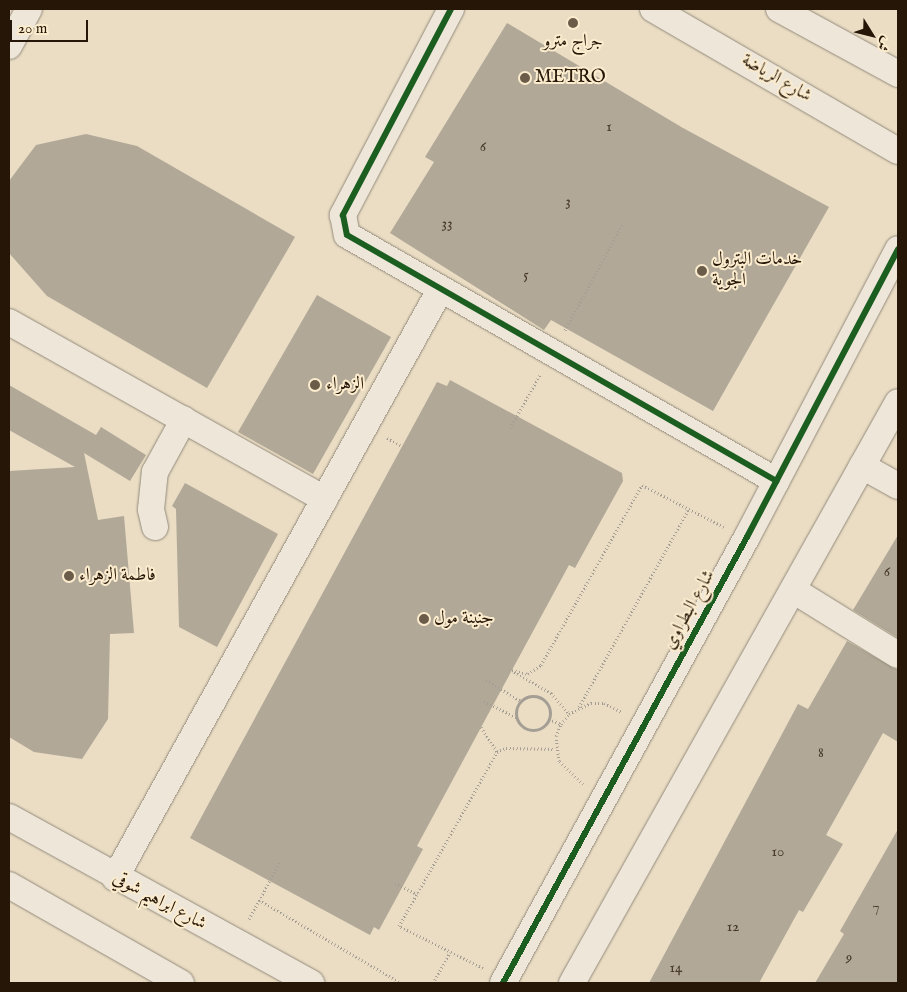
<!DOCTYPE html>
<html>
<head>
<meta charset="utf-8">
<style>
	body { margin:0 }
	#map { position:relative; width:907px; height:992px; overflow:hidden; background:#eaddc4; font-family:"IM FELL English",Amiri,serif }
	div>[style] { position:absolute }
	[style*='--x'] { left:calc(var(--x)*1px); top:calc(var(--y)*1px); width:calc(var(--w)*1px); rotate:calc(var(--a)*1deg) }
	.building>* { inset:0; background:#b1a897 }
	.path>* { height:3px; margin-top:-1.5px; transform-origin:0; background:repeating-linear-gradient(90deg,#a59e94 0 1px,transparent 0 3.5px) }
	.path>.ring { margin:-1.5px; padding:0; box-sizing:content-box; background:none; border:3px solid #a59e94; border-radius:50% }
	.roads { filter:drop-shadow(0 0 1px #948a7b) drop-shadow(0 0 1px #948a7b) }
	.minor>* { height:26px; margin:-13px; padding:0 13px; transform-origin:13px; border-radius:13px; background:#ede6d9 }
	.cycleway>* { height:6px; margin:-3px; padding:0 3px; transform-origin:3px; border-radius:3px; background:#1b5e20 }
	.dots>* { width:14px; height:14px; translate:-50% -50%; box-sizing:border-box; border:2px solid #fcecce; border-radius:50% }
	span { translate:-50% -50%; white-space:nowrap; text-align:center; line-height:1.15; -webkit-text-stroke:4px #fcecce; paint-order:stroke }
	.number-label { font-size:15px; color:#483a2b }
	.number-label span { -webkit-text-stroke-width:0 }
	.poi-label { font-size:18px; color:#251607 }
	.left { translate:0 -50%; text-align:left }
	.street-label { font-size:18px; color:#251607 }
	.frame { position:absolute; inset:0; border:10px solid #251607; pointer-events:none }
	.north { position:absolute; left:847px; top:10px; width:50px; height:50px; -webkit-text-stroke:4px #fcecce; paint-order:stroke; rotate:126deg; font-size:14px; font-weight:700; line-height:20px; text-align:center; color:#251607 }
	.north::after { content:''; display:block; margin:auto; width:18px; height:22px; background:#251607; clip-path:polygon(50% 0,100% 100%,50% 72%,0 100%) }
	.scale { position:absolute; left:10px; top:20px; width:78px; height:22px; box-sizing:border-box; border:2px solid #251607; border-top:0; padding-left:6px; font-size:15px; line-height:18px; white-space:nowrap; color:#251607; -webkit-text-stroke:4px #fcecce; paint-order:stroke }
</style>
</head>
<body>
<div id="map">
	<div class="building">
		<div style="clip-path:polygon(507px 23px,683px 128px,829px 207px,713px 411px,551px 320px,544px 330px,390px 233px,434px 162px,425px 157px)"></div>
		<div style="clip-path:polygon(86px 134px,137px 146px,295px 237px,207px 388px,47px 296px,9px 253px,9px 181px,36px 145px)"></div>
		<div style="clip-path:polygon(317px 295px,391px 337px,313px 474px,238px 432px)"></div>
		<div style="clip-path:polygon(450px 380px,622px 473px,623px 481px,575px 568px,569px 565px,512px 670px,417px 846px,423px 849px,379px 930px,374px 927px,370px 935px,190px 838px,437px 382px,447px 386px)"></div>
		<div style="clip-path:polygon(9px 385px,96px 435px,101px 427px,146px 455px,130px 481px,84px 453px,98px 520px,124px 516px,134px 633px,110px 634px,108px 719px,82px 759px,34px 752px,9px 737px,9px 471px,75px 467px,9px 430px)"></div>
		<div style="clip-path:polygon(185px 483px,278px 534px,217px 647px,179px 627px,176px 509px,172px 506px)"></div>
		<div style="clip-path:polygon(898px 535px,898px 638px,853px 610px)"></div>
		<div style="clip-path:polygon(847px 641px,898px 670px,898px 742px,883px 733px,826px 835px,843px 844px,803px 912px,799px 910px,759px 983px,649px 983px,798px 704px,808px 709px)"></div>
		<div style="clip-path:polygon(898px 829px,898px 983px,815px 983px,844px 934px,840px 931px)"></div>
	</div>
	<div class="path">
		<div style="--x:565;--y:330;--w:122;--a:-61.5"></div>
		<div style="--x:510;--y:428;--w:61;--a:-60.5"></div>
		<div style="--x:387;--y:438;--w:17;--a:28"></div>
		<div style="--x:512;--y:670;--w:16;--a:14"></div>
		<div style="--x:528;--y:674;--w:16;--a:-35"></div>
		<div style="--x:541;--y:665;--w:206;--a:-60.7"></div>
		<div style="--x:642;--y:485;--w:92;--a:27.1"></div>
		<div style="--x:514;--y:672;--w:43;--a:29.6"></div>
		<div style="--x:551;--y:693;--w:28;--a:49"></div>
		<div style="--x:486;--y:680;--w:41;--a:31"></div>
		<div class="ring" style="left:516px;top:696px;width:31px;height:31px"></div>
		<div style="--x:484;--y:701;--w:37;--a:27"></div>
		<div style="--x:579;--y:707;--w:225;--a:-61"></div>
		<div style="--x:549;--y:719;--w:13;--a:23"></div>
		<div style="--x:481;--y:727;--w:30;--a:57"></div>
		<div style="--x:583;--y:784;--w:33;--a:-136"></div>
		<div style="--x:559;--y:761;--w:25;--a:-97"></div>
		<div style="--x:556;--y:736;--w:13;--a:-67"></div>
		<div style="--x:561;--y:724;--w:13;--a:-51"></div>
		<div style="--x:569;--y:714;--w:25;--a:-27"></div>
		<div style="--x:591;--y:703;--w:13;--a:0"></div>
		<div style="--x:604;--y:703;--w:20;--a:27"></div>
		<div style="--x:395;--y:883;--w:25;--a:27"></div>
		<div style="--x:259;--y:900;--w:164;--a:30.3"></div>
		<div style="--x:249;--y:919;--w:65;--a:-61.5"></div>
		<div style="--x:483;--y:968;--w:94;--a:-153.4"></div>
		<div style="--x:399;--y:926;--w:200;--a:-60.6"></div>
		<div style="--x:497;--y:752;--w:10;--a:-24"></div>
		<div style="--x:506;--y:748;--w:49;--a:1.2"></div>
		<div style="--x:433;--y:983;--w:35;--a:-61"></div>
	</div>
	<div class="roads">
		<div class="minor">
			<div style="--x:451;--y:9;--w:233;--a:117.7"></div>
			<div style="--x:343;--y:215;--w:20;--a:79"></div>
			<div style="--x:347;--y:235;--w:495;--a:29.8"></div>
			<div style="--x:653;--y:9;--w:283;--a:30.1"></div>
			<div style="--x:779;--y:9;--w:136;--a:28.6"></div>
			<div style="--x:9;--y:46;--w:42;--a:-61.6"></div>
			<div style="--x:9;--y:322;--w:362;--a:29.3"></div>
			<div style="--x:862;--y:466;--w:41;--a:29.1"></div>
			<div style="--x:155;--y:527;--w:18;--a:-103"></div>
			<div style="--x:151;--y:509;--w:37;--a:-84"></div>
			<div style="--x:155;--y:472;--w:60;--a:-61.3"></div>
			<div style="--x:793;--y:590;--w:123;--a:31.8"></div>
			<div style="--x:9;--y:817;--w:345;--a:28.8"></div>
			<div style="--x:115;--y:878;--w:672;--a:-61.07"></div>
			<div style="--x:9;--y:885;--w:198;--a:29.7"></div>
			<div style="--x:503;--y:983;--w:508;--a:-61.32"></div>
			<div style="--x:747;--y:537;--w:325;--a:-62.3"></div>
			<div style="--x:572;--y:983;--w:666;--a:-60.7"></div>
		</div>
	</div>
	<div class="cycleway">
		<div style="--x:451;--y:9;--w:233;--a:117.7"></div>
		<div style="--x:343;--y:215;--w:20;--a:79"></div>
		<div style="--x:347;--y:235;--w:495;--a:29.8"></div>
		<div style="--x:503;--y:983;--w:508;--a:-61.32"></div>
		<div style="--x:747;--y:537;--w:325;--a:-62.3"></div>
	</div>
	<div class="dots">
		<div style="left:573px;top:23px;background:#6a5c49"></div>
		<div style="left:525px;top:78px;background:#6a5c49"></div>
		<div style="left:702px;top:271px;background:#6a5c49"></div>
		<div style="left:315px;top:385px;background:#6a5c49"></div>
		<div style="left:69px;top:576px;background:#6a5c49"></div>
		<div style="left:424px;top:619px;background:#6a5c49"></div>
	</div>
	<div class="number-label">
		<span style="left:609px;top:127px">1</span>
		<span style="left:483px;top:147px">6</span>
		<span style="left:568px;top:202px">3</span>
		<span style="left:447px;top:224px">33</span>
		<span style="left:526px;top:275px">5</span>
		<span style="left:887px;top:572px">6</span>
		<span style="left:821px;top:753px">8</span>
		<span style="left:778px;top:852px">10</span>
		<span style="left:876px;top:907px">7</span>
		<span style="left:733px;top:927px">12</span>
		<span style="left:849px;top:958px">9</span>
		<span style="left:676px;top:968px">14</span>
	</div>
	<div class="poi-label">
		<span style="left:573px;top:42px">جراج مترو</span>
		<span class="left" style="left:535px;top:78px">METRO</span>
		<span class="left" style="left:712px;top:271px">خدمات البترول<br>الجوية</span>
		<span class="left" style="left:326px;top:385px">الزهراء</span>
		<span class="left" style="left:79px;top:576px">فاطمة الزهراء</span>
		<span class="left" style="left:434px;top:619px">جنينة مول</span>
	</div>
	<div class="street-label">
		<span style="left:776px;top:79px;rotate:30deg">شارع الرياضة</span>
		<span style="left:690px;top:610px;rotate:-61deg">شارع البطراوي</span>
		<span style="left:159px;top:902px;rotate:28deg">شارع ابراهيم شوقي</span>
	</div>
	<div class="frame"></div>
	<div class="north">ش</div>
	<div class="scale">20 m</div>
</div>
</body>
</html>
